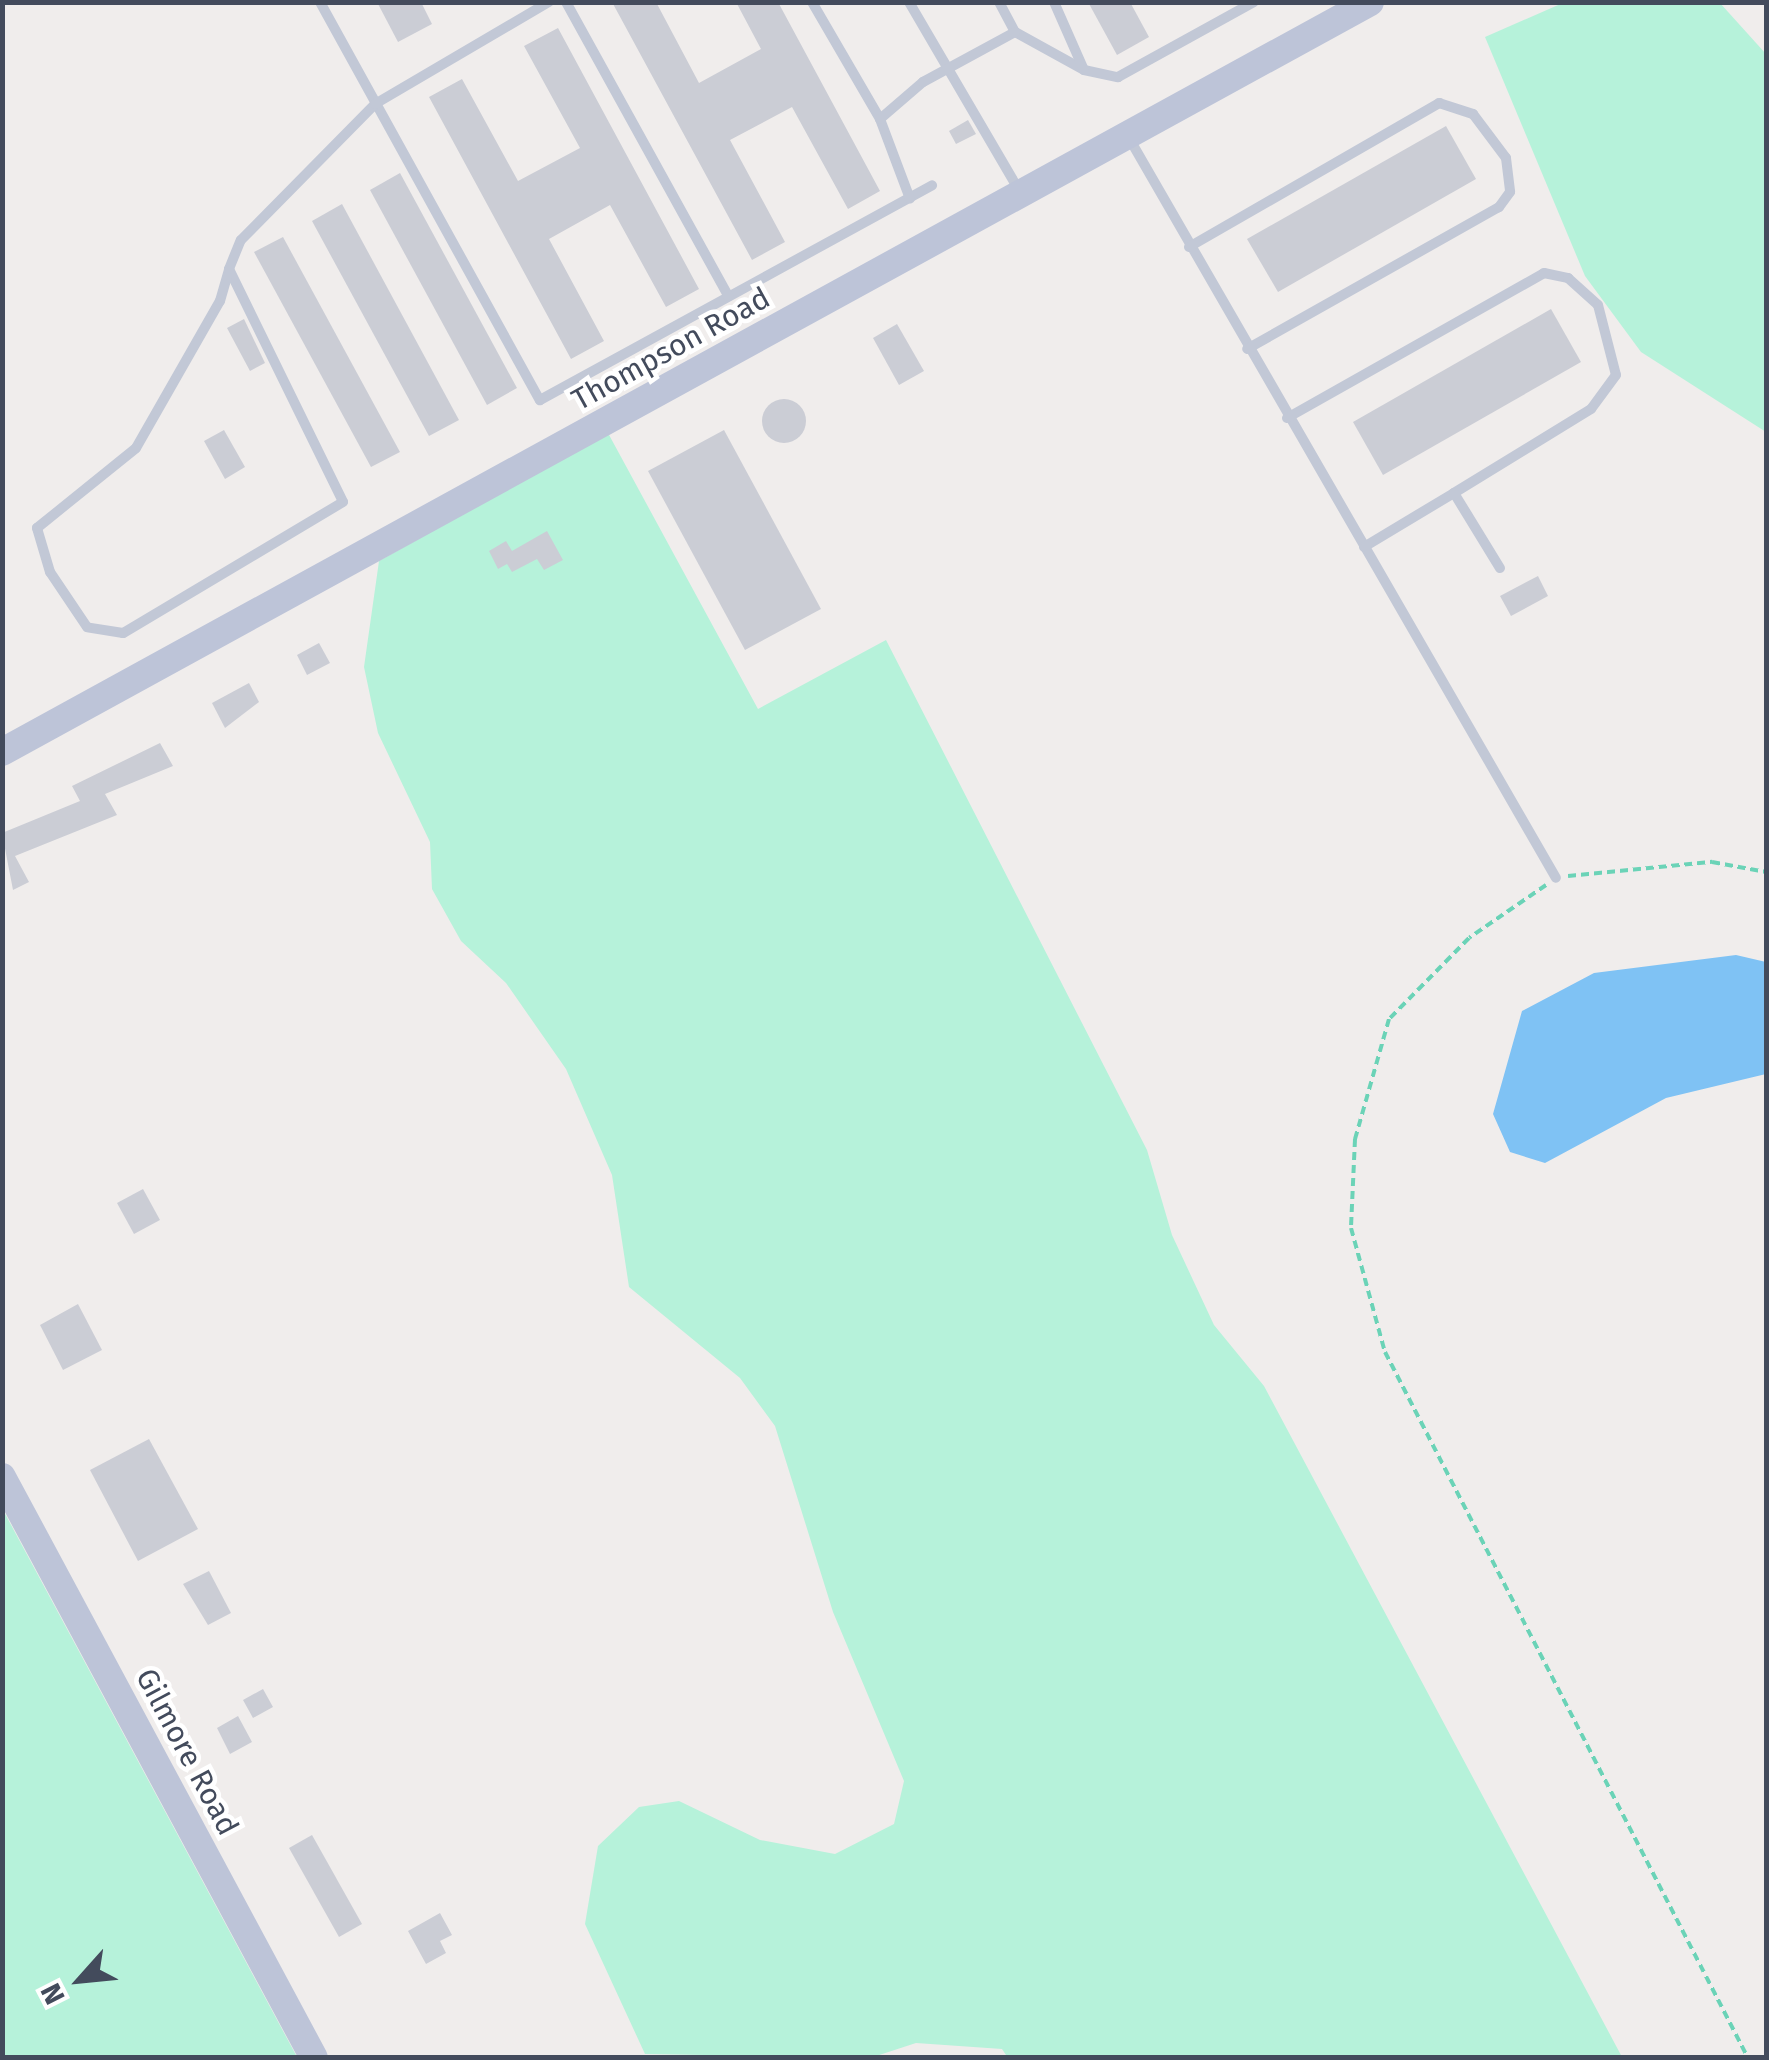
<!DOCTYPE html>
<html>
<head>
<meta charset="utf-8">
<style>
	body { margin:0 }
	#map { position:relative; width:1769px; height:2060px; overflow:hidden; background:#f0edec; font-family:"Fira Sans",sans-serif }
	div>[style] { position:absolute }
	[style*='--x'] { left:calc(var(--x)*1px); top:calc(var(--y)*1px); width:calc(var(--w)*1px); rotate:calc(var(--a)*1deg) }
	.green>* { inset:0; background:#b6f2da }
	.water>* { inset:0; background:#7fc2f4 }
	.building>* { inset:0; background:#cbcdd5 }
	.round { border-radius:50% }
	.path>* { height:4px; margin-top:-2px; transform-origin:0; background:repeating-linear-gradient(90deg,#6bd3b7 0 8px,transparent 0 13px) }
	.lane>* { height:10px; margin:-5px; padding:0 5px; transform-origin:5px; border-radius:5px; background:#c2c8d6 }
	.secondary>* { height:28px; margin:-14px; padding:0 14px; transform-origin:14px; border-radius:14px; background:#bdc4d8 }
	span { translate:-50% -50%; white-space:nowrap; text-align:center; line-height:1.15; -webkit-text-stroke:9px #fff; paint-order:stroke }
	.street-label { font-size:30px; color:#434b5c }
	.frame { position:absolute; inset:0; border:5px solid #434b5c; pointer-events:none }
	.north { position:absolute; left:30px; top:1930px; width:100px; height:100px; -webkit-text-stroke:8px #fff; paint-order:stroke; rotate:243deg; font-size:28px; font-weight:700; line-height:40px; text-align:center; color:#434b5c }
	.north::after { content:''; display:block; margin:auto; width:35px; height:45px; background:#434b5c; clip-path:polygon(50% 0,100% 100%,50% 72%,0 100%) }
</style>
</head>
<body>
<div id="map">
	<div class="green">
		<div style="clip-path:polygon(1565px 2px,1720px 3px,1766px 54px,1766px 432px,1641px 352px,1585px 276px,1485px 37px)"></div>
		<div style="clip-path:polygon(608px 433px,758px 709px,886px 640px,1147px 1150px,1172px 1235px,1214px 1325px,1264px 1386px,1622px 2057px,1008px 2058px,1002px 2049px,916px 2043px,870px 2058px,645px 2054px,585px 1924px,598px 1846px,639px 1807px,679px 1801px,760px 1840px,835px 1854px,894px 1824px,904px 1781px,833px 1612px,775px 1426px,740px 1378px,629px 1287px,612px 1175px,566px 1069px,506px 983px,461px 941px,432px 889px,430px 842px,378px 733px,364px 667px,379px 561px)"></div>
		<div style="clip-path:polygon(2px 1510px,3px 1510px,297px 2057px,3px 2057px)"></div>
	</div>
	<div class="water">
		<div style="clip-path:polygon(1736px 955px,1766px 962px,1766px 1074px,1666px 1098px,1545px 1163px,1510px 1152px,1493px 1114px,1522px 1011px,1594px 973px)"></div>
	</div>
	<div class="building">
		<div style="clip-path:polygon(377px 2px,421px 2px,432px 24px,398px 42px)"></div>
		<div style="clip-path:polygon(612px 2px,656px 2px,699px 83px,761px 49px,736px 2px,778px 2px,880px 191px,848px 209px,792px 107px,730px 140px,785px 242px,752px 260px)"></div>
		<div style="clip-path:polygon(1088px 2px,1130px 2px,1149px 37px,1117px 55px)"></div>
		<div style="clip-path:polygon(558px 28px,699px 289px,666px 307px,610px 205px,549px 239px,604px 341px,571px 359px,429px 97px,462px 79px,518px 181px,580px 148px,524px 46px)"></div>
		<div style="clip-path:polygon(968px 120px,976px 134px,956px 144px,949px 131px)"></div>
		<div style="clip-path:polygon(1446px 126px,1476px 179px,1278px 292px,1247px 239px)"></div>
		<div style="clip-path:polygon(400px 173px,517px 388px,487px 405px,370px 190px)"></div>
		<div style="clip-path:polygon(342px 204px,459px 420px,429px 436px,312px 221px)"></div>
		<div style="clip-path:polygon(283px 237px,400px 452px,371px 467px,254px 252px)"></div>
		<div style="clip-path:polygon(1551px 309px,1581px 362px,1383px 475px,1353px 422px)"></div>
		<div style="clip-path:polygon(244px 319px,265px 363px,250px 371px,227px 328px)"></div>
		<div style="clip-path:polygon(897px 324px,924px 371px,899px 385px,873px 338px)"></div>
		<div class="round" style="left:762px;top:399px;width:44px;height:44px"></div>
		<div style="clip-path:polygon(224px 430px,245px 467px,225px 479px,204px 441px)"></div>
		<div style="clip-path:polygon(724px 430px,821px 609px,745px 650px,648px 471px)"></div>
		<div style="clip-path:polygon(547px 531px,563px 560px,544px 570px,537px 559px,512px 572px,507px 564px,498px 569px,489px 551px,506px 541px,512px 551px)"></div>
		<div style="clip-path:polygon(1538px 576px,1548px 596px,1511px 616px,1500px 596px)"></div>
		<div style="clip-path:polygon(319px 643px,330px 663px,307px 675px,297px 655px)"></div>
		<div style="clip-path:polygon(249px 683px,259px 702px,225px 728px,212px 703px)"></div>
		<div style="clip-path:polygon(160px 743px,173px 766px,105px 794px,117px 815px,15px 856px,29px 882px,13px 890px,2px 833px,80px 801px,72px 786px)"></div>
		<div style="clip-path:polygon(143px 1189px,160px 1220px,134px 1234px,117px 1203px)"></div>
		<div style="clip-path:polygon(78px 1304px,102px 1350px,63px 1370px,40px 1325px)"></div>
		<div style="clip-path:polygon(149px 1439px,198px 1529px,138px 1561px,90px 1470px)"></div>
		<div style="clip-path:polygon(209px 1571px,231px 1613px,208px 1625px,183px 1584px)"></div>
		<div style="clip-path:polygon(263px 1689px,273px 1707px,253px 1718px,243px 1700px)"></div>
		<div style="clip-path:polygon(238px 1716px,252px 1742px,230px 1754px,217px 1728px)"></div>
		<div style="clip-path:polygon(312px 1835px,362px 1924px,339px 1937px,289px 1848px)"></div>
		<div style="clip-path:polygon(440px 1913px,452px 1935px,440px 1941px,446px 1953px,426px 1964px,408px 1931px)"></div>
	</div>
	<div class="path">
		<div style="--x:1568;--y:876;--w:145;--a:-5.6"></div>
		<div style="--x:1712;--y:862;--w:55;--a:10.5"></div>
		<div style="--x:1546;--y:885;--w:93;--a:145.5"></div>
		<div style="--x:1469;--y:938;--w:114;--a:134.6"></div>
		<div style="--x:1389;--y:1019;--w:125;--a:105.8"></div>
		<div style="--x:1355;--y:1139;--w:89;--a:92.6"></div>
		<div style="--x:1351;--y:1228;--w:129;--a:74.7"></div>
		<div style="--x:1385;--y:1352;--w:794;--a:62.79"></div>
	</div>
	<div class="lane">
		<div style="--x:320;--y:2;--w:455;--a:61.1"></div>
		<div style="--x:540;--y:400;--w:447;--a:-28.7"></div>
		<div style="--x:566;--y:2;--w:336;--a:61.1"></div>
		<div style="--x:812;--y:2;--w:135;--a:59.8"></div>
		<div style="--x:880;--y:119;--w:85;--a:69.4"></div>
		<div style="--x:909;--y:2;--w:220;--a:59.7"></div>
		<div style="--x:999;--y:2;--w:34;--a:62"></div>
		<div style="--x:1015;--y:32;--w:79;--a:28.8"></div>
		<div style="--x:1084;--y:70;--w:35;--a:12"></div>
		<div style="--x:1118;--y:77;--w:155;--a:-28.9"></div>
		<div style="--x:1054;--y:2;--w:74;--a:66.2"></div>
		<div style="--x:880;--y:119;--w:57;--a:-40.7"></div>
		<div style="--x:923;--y:82;--w:105;--a:-28.5"></div>
		<div style="--x:1129;--y:138;--w:854;--a:60.01"></div>
		<div style="--x:1189;--y:247;--w:289;--a:-29.9"></div>
		<div style="--x:1439;--y:103;--w:36;--a:18"></div>
		<div style="--x:1473;--y:114;--w:55;--a:53.1"></div>
		<div style="--x:1506;--y:158;--w:34;--a:83"></div>
		<div style="--x:1510;--y:192;--w:19;--a:126"></div>
		<div style="--x:1499;--y:207;--w:289;--a:150.6"></div>
		<div style="--x:229;--y:269;--w:259;--a:63.9"></div>
		<div style="--x:343;--y:502;--w:256;--a:149.2"></div>
		<div style="--x:123;--y:633;--w:36;--a:-171"></div>
		<div style="--x:87;--y:627;--w:66;--a:-123.9"></div>
		<div style="--x:50;--y:572;--w:46;--a:-106.5"></div>
		<div style="--x:37;--y:528;--w:127;--a:-38.9"></div>
		<div style="--x:136;--y:448;--w:169;--a:-60.3"></div>
		<div style="--x:220;--y:301;--w:33;--a:-74"></div>
		<div style="--x:229;--y:269;--w:31;--a:-68"></div>
		<div style="--x:241;--y:240;--w:191;--a:-45.4"></div>
		<div style="--x:375;--y:104;--w:202;--a:-30.4"></div>
		<div style="--x:1287;--y:418;--w:295;--a:-29.4"></div>
		<div style="--x:1544;--y:273;--w:25;--a:12"></div>
		<div style="--x:1568;--y:278;--w:40;--a:42"></div>
		<div style="--x:1598;--y:305;--w:72;--a:75.6"></div>
		<div style="--x:1616;--y:375;--w:42;--a:126.3"></div>
		<div style="--x:1591;--y:409;--w:161;--a:148.5"></div>
		<div style="--x:1364;--y:547;--w:105;--a:-31"></div>
		<div style="--x:1454;--y:493;--w:88;--a:58.5"></div>
	</div>
	<div class="secondary">
		<div style="--x:2;--y:752;--w:1560;--a:-28.73"></div>
		<div style="--x:2;--y:1477;--w:659;--a:61.76"></div>
	</div>
	<div class="street-label">
		<span style="left:671px;top:349px;rotate:-29deg">Thompson Road</span>
		<span style="left:187px;top:1752px;rotate:62deg">Gilmore Road</span>
	</div>
	<div class="frame"></div>
	<div class="north">N</div>
</div>
</body>
</html>
